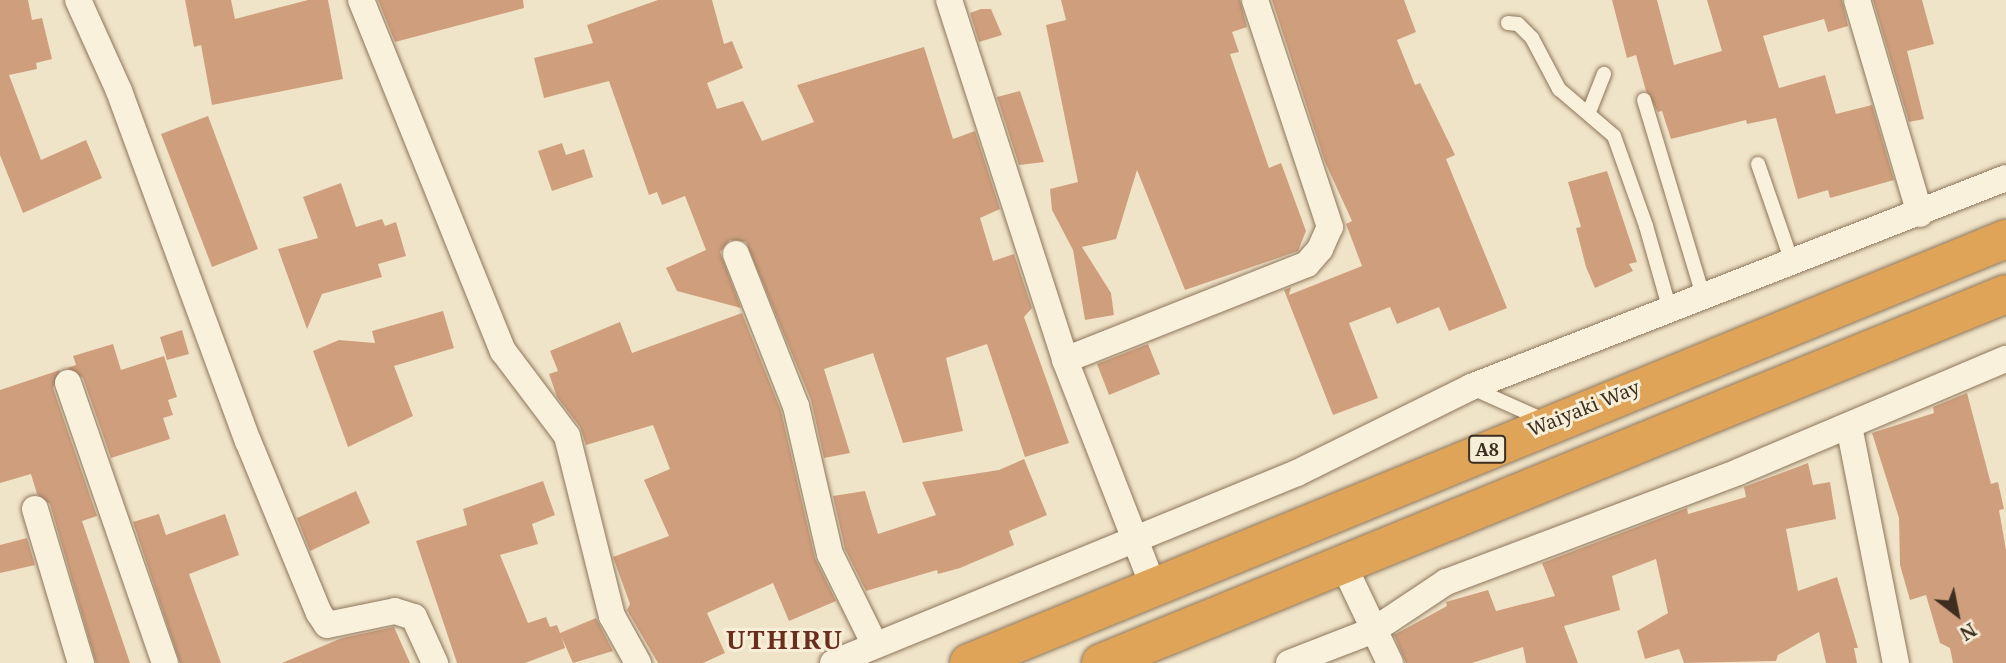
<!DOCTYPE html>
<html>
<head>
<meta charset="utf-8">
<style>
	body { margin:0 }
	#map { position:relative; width:2006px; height:663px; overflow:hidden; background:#f0e4c8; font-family:"Noto Serif",serif }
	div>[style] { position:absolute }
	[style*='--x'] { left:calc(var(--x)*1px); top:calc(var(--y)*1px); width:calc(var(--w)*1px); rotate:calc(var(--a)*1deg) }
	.building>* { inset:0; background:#cf9f7d }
	.roads { filter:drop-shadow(0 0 2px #8d765c) drop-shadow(0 0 2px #8d765c) }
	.lane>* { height:14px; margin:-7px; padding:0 7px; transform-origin:7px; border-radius:7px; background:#faf1dc }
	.street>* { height:26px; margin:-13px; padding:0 13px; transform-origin:13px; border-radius:13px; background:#faf1dc }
	.highway>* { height:38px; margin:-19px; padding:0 19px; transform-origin:19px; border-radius:19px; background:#e0a458 }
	span { translate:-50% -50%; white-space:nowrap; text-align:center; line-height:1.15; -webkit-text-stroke:6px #f7eed8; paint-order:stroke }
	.shield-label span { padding:2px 5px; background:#f7eed8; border:2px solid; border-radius:5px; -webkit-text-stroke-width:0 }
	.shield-label { font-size:18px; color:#3d2e20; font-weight:700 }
	.street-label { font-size:19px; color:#3d2e20 }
	.district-label { font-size:26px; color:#6b2e1e; font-weight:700; letter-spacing:2px }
	.north { position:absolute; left:1922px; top:579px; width:70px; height:70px; -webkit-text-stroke:5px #f7eed8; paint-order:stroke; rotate:148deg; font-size:19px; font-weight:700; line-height:28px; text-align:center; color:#3d2e20 }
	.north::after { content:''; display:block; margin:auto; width:24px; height:32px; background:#3d2e20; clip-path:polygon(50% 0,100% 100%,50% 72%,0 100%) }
</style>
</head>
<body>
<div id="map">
	<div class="building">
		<div style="clip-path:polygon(0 0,28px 0,32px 20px,42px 18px,52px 59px,36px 63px,37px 69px,9px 75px,41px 160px,86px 140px,102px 178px,23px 213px,0 155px)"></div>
		<div style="clip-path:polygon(185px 0,231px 0,235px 19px,308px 0,328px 0,343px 79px,212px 105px,201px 45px,194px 47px)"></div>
		<div style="clip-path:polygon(378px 0,523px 0,524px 8px,395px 42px)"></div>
		<div style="clip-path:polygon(658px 0,712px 0,724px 44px,732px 41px,743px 68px,707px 83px,717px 109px,743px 101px,762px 141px,814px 122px,797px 85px,924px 47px,953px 139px,975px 131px,1000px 209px,980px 218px,993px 261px,1014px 254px,1032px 308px,1024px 317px,1069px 443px,1025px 457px,987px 344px,946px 358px,963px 431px,903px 443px,873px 353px,824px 369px,850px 453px,824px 458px,811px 400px,746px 242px,730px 240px,720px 252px,741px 308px,677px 291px,666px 268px,706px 250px,685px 196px,662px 205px,657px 192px,649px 195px,609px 81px,544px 98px,534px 58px,593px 43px,587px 25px)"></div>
		<div style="clip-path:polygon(1061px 0,1240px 0,1247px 27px,1232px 32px,1239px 52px,1230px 54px,1269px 168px,1281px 163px,1306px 231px,1298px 251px,1185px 290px,1137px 170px,1116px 239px,1082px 247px,1111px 293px,1114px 315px,1085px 320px,1073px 250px,1052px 210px,1050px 189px,1078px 182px,1046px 25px,1066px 20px)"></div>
		<div style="clip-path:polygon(1272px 0,1404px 0,1416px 32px,1397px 40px,1415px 85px,1420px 83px,1455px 155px,1446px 159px,1507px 308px,1449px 331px,1439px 307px,1397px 324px,1390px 307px,1349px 323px,1378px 398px,1333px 415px,1284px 290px,1291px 287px,1289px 295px,1362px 266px,1346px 224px,1352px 221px,1325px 162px)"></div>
		<div style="clip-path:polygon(1612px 0,1657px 0,1674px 65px,1722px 51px,1707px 0,1842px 0,1848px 26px,1828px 32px,1824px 19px,1763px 36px,1779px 88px,1825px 75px,1836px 114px,1872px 105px,1894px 180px,1830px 198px,1828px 190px,1798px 199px,1776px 118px,1747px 124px,1746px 120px,1671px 139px,1662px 111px,1658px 112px,1646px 91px,1636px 55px,1627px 58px)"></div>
		<div style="clip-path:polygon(1873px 0,1922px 0,1934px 44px,1907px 51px,1924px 119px,1909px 122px)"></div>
		<div style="clip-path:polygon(981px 9px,991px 9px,1002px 35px,979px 42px,970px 13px)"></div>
		<div style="clip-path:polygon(1020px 91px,1044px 162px,1019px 165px,997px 97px)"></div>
		<div style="clip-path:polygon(208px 116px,258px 249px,212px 267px,161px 134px)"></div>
		<div style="clip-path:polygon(562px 143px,566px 155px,584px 149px,593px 177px,552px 191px,538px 151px)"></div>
		<div style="clip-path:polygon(1607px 171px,1637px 262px,1629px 264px,1633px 271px,1595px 288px,1586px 267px,1576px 228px,1581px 227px,1568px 182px)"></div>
		<div style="clip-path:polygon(341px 183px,356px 227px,382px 219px,385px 226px,396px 222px,406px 256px,378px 264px,382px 277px,322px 294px,307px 329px,278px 249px,318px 238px,303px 197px)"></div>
		<div style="clip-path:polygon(443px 311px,454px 348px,394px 366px,413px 416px,348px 447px,313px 351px,339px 340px,375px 343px,372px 331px)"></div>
		<div style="clip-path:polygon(742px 313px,781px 411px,815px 558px,836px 601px,789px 621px,773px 583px,707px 613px,725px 653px,703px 663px,658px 663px,627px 610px,630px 604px,613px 557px,669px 536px,644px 480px,670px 469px,653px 425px,586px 445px,580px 427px,557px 397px,549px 374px,558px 371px,550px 351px,620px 322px,632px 353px)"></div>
		<div style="clip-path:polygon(182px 330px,189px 354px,167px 360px,160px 337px)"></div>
		<div style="clip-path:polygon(113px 344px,121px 370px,164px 356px,177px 397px,168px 400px,173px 415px,163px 418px,170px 439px,111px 458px,83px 378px,67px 368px,76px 365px,73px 356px)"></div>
		<div style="clip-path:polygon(1148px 344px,1160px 374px,1109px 395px,1097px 364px)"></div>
		<div style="clip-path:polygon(60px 370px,53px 388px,97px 516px,82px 521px,130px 663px,96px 663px,50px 504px,37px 494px,31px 474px,0 483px,0 390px)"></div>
		<div style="clip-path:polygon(1967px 393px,1991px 484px,1998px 482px,2004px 509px,1999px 510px,2006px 550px,2006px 663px,1953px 663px,1950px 648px,1940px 643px,1926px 595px,1910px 600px,1900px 565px,1899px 518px,1872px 433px,1934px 413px,1933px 407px)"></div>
		<div style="clip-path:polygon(1024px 459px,1047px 515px,1009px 531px,1014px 545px,960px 568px,938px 574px,937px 570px,866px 591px,845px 549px,833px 496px,865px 491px,878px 534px,936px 515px,922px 482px,999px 470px)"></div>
		<div style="clip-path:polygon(1808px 463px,1813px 485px,1830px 482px,1836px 519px,1786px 529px,1798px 591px,1837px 577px,1858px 648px,1854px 648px,1857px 663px,1826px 663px,1819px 632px,1778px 655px,1776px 661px,1684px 663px,1679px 649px,1645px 659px,1637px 631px,1668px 613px,1656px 559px,1612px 576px,1620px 610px,1564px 626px,1578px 663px,1526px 663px,1523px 647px,1472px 663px,1406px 663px,1394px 635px,1447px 606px,1446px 602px,1488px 590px,1496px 611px,1555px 596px,1542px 563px,1687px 508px,1688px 514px,1746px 497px,1744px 487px)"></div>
		<div style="clip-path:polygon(543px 481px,555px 515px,532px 524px,538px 544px,500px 555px,528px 623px,546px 617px,550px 627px,557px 625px,560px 633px,596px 618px,613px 651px,573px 663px,562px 638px,565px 648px,525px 663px,457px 663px,416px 541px,467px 525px,463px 509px)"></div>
		<div style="clip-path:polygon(356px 491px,370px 523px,310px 551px,297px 518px)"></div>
		<div style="clip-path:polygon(159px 514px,166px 535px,225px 514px,239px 555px,189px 574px,221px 663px,180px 663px,133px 522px)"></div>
		<div style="clip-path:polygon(27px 538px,35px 565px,0 573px,0 545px)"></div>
		<div style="clip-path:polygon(394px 627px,410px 663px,282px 663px,342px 638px)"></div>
	</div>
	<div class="roads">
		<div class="lane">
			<div style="--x:1508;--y:23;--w:10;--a:6"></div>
			<div style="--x:1518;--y:24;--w:20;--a:45"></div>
			<div style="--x:1532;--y:38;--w:58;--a:62.1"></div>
			<div style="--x:1559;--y:89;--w:72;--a:40.5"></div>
			<div style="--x:1614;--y:136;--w:96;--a:70.4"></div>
			<div style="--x:1646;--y:226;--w:84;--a:74.1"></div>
			<div style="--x:1644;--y:100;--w:205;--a:73.2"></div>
			<div style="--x:1589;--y:112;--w:41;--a:-68.5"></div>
			<div style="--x:1758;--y:164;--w:104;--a:70.9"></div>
			<div style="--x:1472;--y:388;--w:81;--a:24"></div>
		</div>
		<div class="street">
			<div style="--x:78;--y:0;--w:100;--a:65.7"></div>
			<div style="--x:119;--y:91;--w:373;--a:69.8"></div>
			<div style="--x:248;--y:441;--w:186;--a:67.6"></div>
			<div style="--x:319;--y:613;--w:14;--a:56"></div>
			<div style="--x:327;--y:625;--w:69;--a:-11.6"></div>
			<div style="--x:395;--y:611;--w:20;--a:18"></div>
			<div style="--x:414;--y:617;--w:51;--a:65.5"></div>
			<div style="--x:361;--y:0;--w:379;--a:68"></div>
			<div style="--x:503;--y:351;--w:106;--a:53"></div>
			<div style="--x:567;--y:436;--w:186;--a:76"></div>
			<div style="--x:612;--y:616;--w:54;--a:61"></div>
			<div style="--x:949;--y:0;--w:378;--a:72.1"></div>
			<div style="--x:1065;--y:360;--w:245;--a:68.7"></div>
			<div style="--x:1857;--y:0;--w:223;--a:73.6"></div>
			<div style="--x:736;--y:254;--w:163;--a:68.5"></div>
			<div style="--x:796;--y:406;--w:152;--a:77.1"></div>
			<div style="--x:830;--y:554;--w:102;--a:63.7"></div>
			<div style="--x:1065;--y:360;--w:260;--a:-21.6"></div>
			<div style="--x:1307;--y:264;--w:20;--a:-49"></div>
			<div style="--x:1320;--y:249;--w:24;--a:-66"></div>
			<div style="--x:1330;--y:227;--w:239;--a:-108.3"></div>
			<div style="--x:68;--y:383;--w:296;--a:70.9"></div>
			<div style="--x:1849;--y:426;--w:242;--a:78.8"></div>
			<div style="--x:35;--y:509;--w:161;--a:73.4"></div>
			<div style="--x:1343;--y:564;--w:110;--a:64.6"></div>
			<div style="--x:833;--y:663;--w:501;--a:-22.27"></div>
			<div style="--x:1297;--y:473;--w:194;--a:-26.3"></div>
			<div style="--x:1471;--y:387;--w:574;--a:-21.34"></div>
			<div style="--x:1289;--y:663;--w:91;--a:-21.2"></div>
			<div style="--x:1374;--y:630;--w:87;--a:-33.7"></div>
			<div style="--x:1446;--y:582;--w:312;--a:-20.6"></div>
			<div style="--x:1738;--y:472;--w:291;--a:-22.9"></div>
		</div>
		<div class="highway">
			<div style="--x:969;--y:663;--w:1120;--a:-22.24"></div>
			<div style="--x:1101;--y:663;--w:977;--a:-22.18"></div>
		</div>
	</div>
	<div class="shield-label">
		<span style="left:1487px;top:449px">A8</span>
	</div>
	<div class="street-label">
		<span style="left:1584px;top:409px;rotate:-22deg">Waiyaki Way</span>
	</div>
	<div class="district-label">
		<span style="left:785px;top:640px">UTHIRU</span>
	</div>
	<div class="north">N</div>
</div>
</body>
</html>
